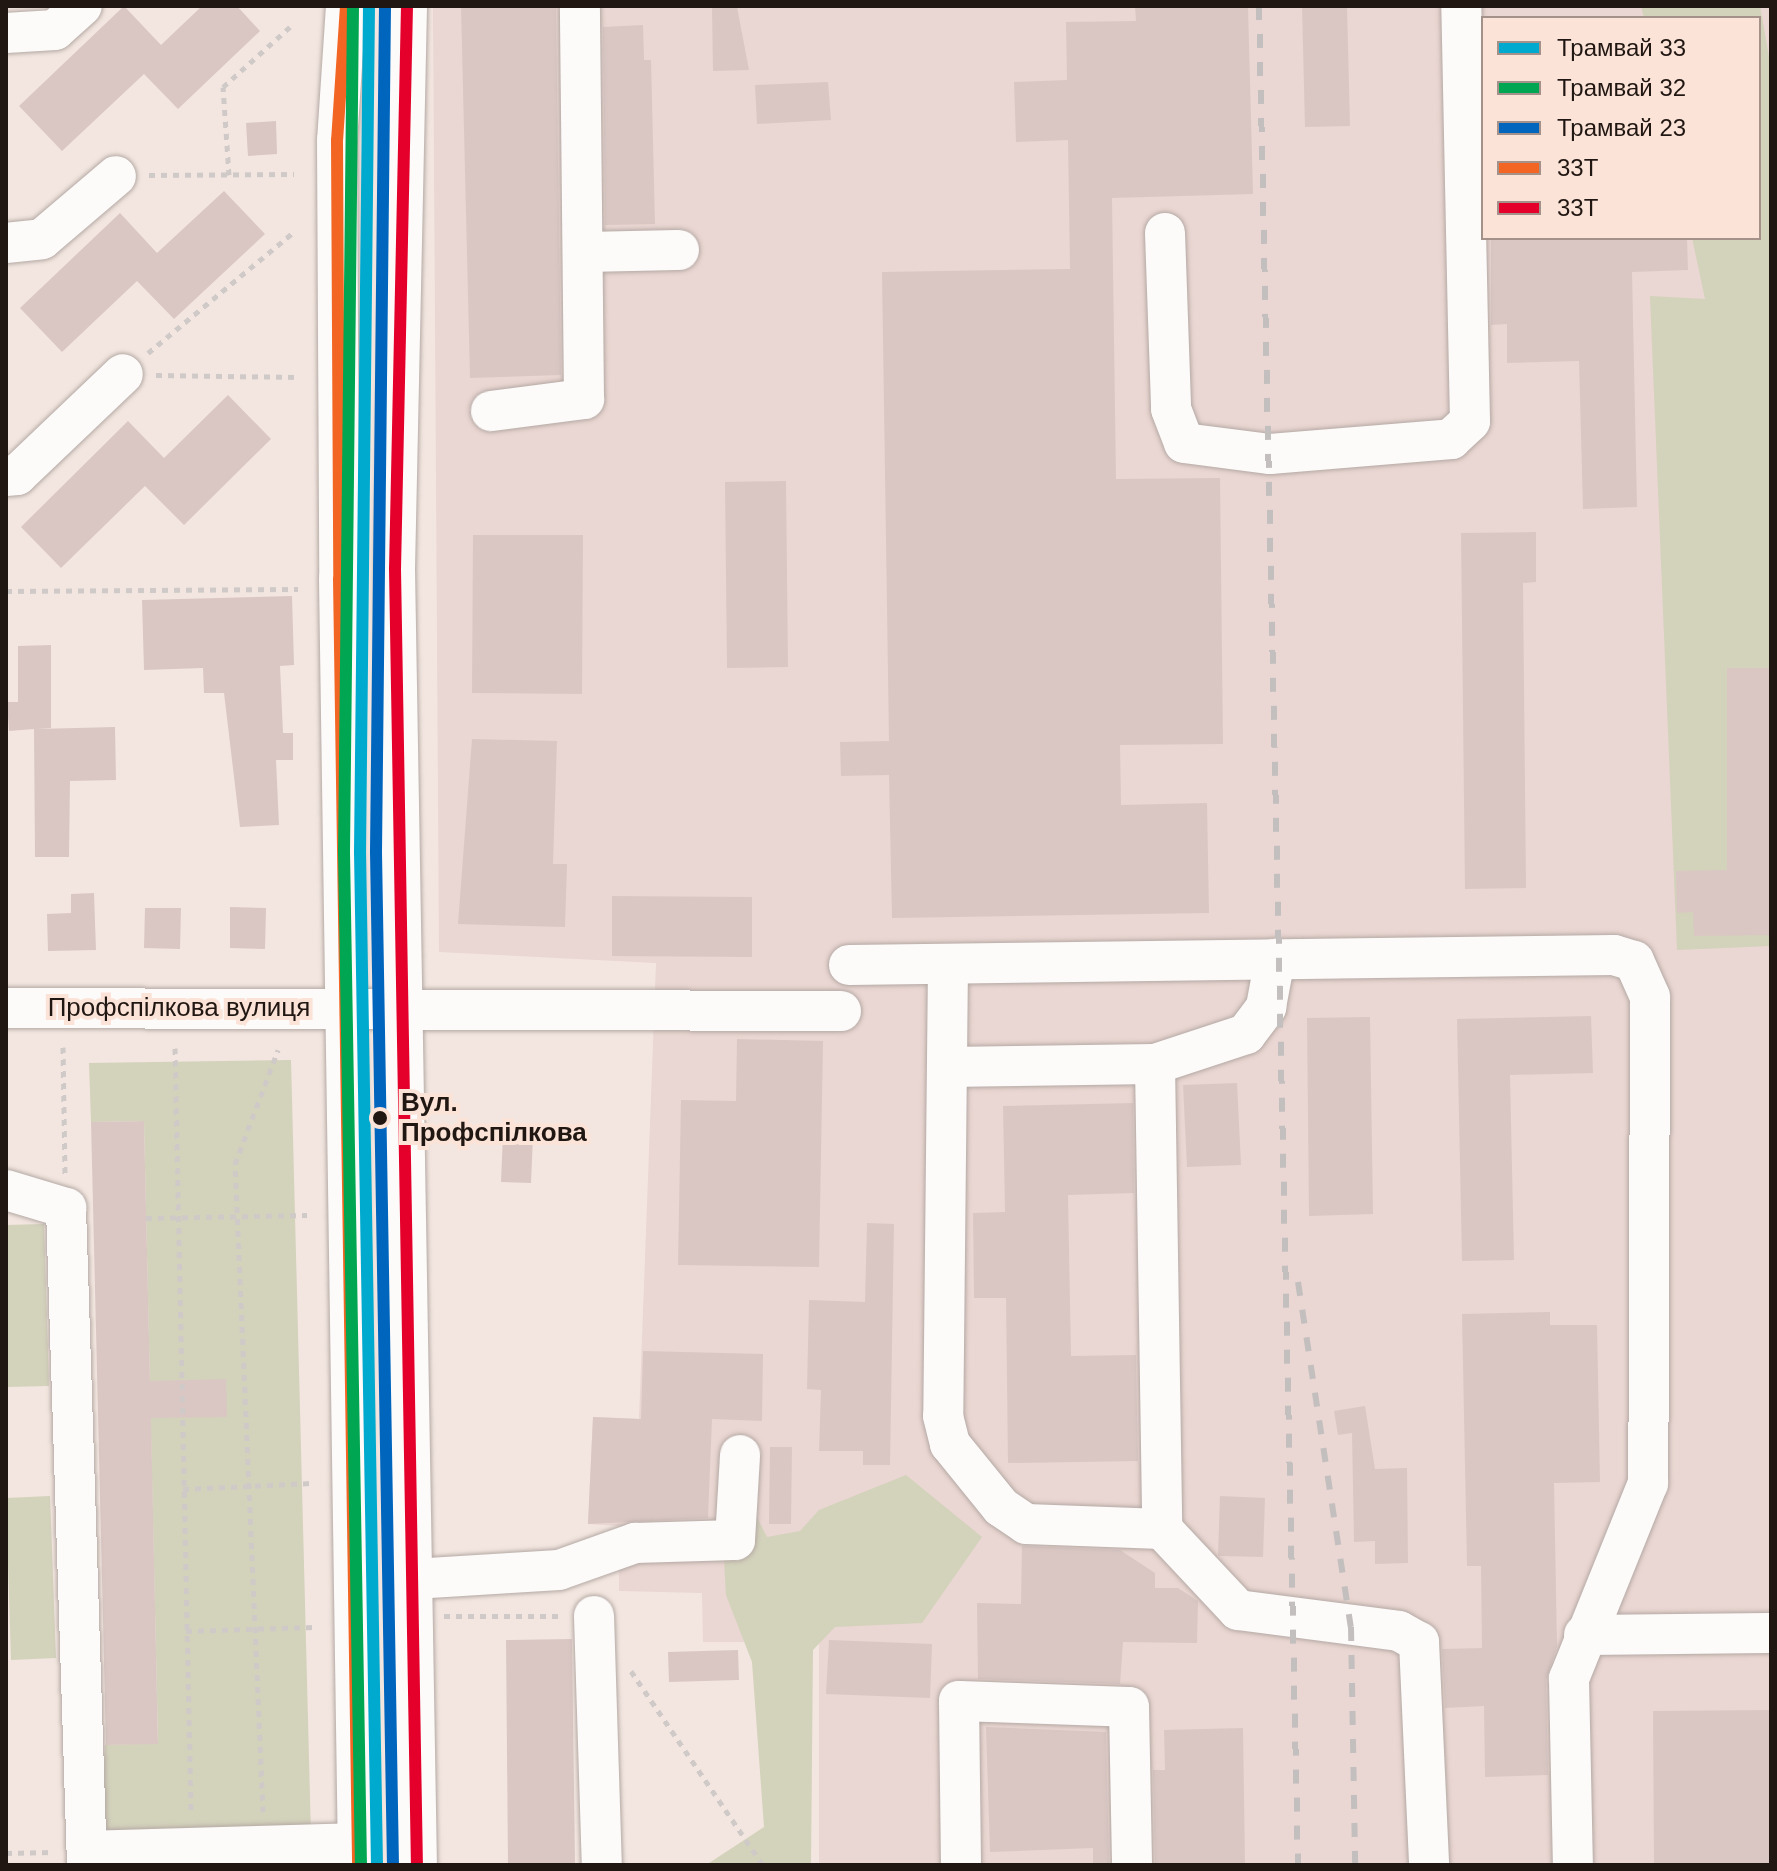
<!DOCTYPE html>
<html>
<head>
<meta charset="utf-8">
<style>
	body { margin:0 }
	#map { position:relative; width:1777px; height:1871px; overflow:hidden; background:#f3e6e0; font-family:Arial,sans-serif }
	div>[style] { position:absolute }
	[style*='--x'] { left:calc(var(--x)*1px); top:calc(var(--y)*1px); width:calc(var(--w)*1px); rotate:calc(var(--a)*1deg) }
	.industrial>* { inset:0; background:#ead6d2 }
	.green>* { inset:0; background:#d3d2bb }
	.building>* { inset:0; background:#dac7c4 }
	.path>* { height:5px; margin-top:-2.5px; transform-origin:0; background:repeating-linear-gradient(90deg,#cfcac8 0 6px,transparent 0 12px) }
	.roads { filter:drop-shadow(0 0 2px #b4a9a4) drop-shadow(0 0 2px #b4a9a4) }
	.minor>* { height:40px; margin:-20px; padding:0 20px; transform-origin:20px; border-radius:20px; background:#fdfbfa }
	.rail>* { height:6px; margin-top:-3px; transform-origin:0; background:repeating-linear-gradient(90deg,#c3bfbe 0 14px,transparent 0 28px) }
	.bus-1>* { height:12px; margin:-6px; padding:0 6px; transform-origin:6px; border-radius:6px; background:#f26522 }
	.bus-2>* { height:12px; margin:-6px; padding:0 6px; transform-origin:6px; border-radius:6px; background:#e4002b }
	.tram-1>* { height:12px; margin:-6px; padding:0 6px; transform-origin:6px; border-radius:6px; background:#00a9ce }
	.tram-2>* { height:12px; margin:-6px; padding:0 6px; transform-origin:6px; border-radius:6px; background:#00a651 }
	.tram-3>* { height:12px; margin:-6px; padding:0 6px; transform-origin:6px; border-radius:6px; background:#0065bd }
	.dots>* { width:22px; height:22px; translate:-50% -50%; box-sizing:border-box; border:4px solid #fbe3d8; border-radius:50% }
	span { translate:-50% -50%; white-space:nowrap; text-align:center; line-height:1.15; -webkit-text-stroke:8px #fbe3d8; paint-order:stroke }
	.street-label { font-size:26px; color:#211712 }
	.stop-label { font-size:26px; color:#211712; font-weight:700 }
	.left { translate:0 -50%; text-align:left }
	.frame { position:absolute; inset:0; border:8px solid #211712; pointer-events:none }
	.legend { position:absolute; left:1481px; top:16px; width:280px; height:224px; box-sizing:border-box; background:#fbe3d8; border:2px solid #a49189; margin:0; padding:10px 14px; list-style:none; font-size:24px; color:#211712 }
	.legend li { display:flex; align-items:center; gap:16px; height:40px }
	.legend b { width:40px; border:2px solid #a49189 }
</style>
</head>
<body>
<div id="map">
	<div class="industrial">
		<div style="clip-path:polygon(evenodd,433px 6px,1771px 6px,1771px 1865px,819px 1865px,819px 1642px,703px 1642px,702px 1593px,619px 1591px,619px 1526px,588px 1524px,593px 1417px,639px 1419px,656px 963px,439px 952px,433px 6px,1483px 18px,1759px 18px,1759px 238px,1483px 238px,1483px 18px)"></div>
	</div>
	<div class="green">
		<div style="clip-path:polygon(1641px 6px,1760px 6px,1771px 68px,1771px 946px,1677px 950px,1650px 296px,1705px 299px,1692px 238px,1759px 238px,1759px 18px,1644px 18px)"></div>
		<div style="clip-path:polygon(291px 1060px,311px 1836px,100px 1843px,105px 1745px,158px 1743px,144px 1121px,91px 1122px,89px 1063px)"></div>
		<div style="clip-path:polygon(44px 1224px,49px 1386px,6px 1387px,6px 1225px)"></div>
		<div style="clip-path:polygon(906px 1475px,982px 1537px,922px 1623px,835px 1627px,813px 1650px,811px 1865px,706px 1865px,764px 1827px,752px 1662px,726px 1595px,722px 1523px,753px 1509px,767px 1537px,800px 1531px,819px 1510px)"></div>
		<div style="clip-path:polygon(50px 1496px,56px 1658px,11px 1660px,6px 1498px)"></div>
	</div>
	<div class="building">
		<div style="clip-path:polygon(124px 6px,161px 45px,202px 6px,237px 6px,260px 31px,178px 109px,144px 74px,62px 151px,19px 106px)"></div>
		<div style="clip-path:polygon(461px 6px,556px 6px,561px 375px,470px 378px)"></div>
		<div style="clip-path:polygon(1135px 6px,1248px 6px,1253px 194px,1112px 198px,1116px 479px,1220px 478px,1223px 744px,1120px 745px,1121px 805px,1207px 803px,1209px 913px,892px 918px,889px 775px,841px 776px,840px 742px,889px 741px,882px 272px,1070px 269px,1068px 140px,1016px 142px,1014px 82px,1067px 80px,1066px 22px,1136px 21px)"></div>
		<div style="clip-path:polygon(1302px 6px,1347px 6px,1350px 126px,1305px 127px)"></div>
		<div style="clip-path:polygon(737px 7px,749px 70px,713px 71px,712px 8px)"></div>
		<div style="clip-path:polygon(643px 25px,644px 60px,651px 60px,655px 224px,605px 225px,603px 27px)"></div>
		<div style="clip-path:polygon(828px 82px,831px 120px,757px 124px,755px 85px)"></div>
		<div style="clip-path:polygon(276px 121px,277px 154px,248px 156px,246px 123px)"></div>
		<div style="clip-path:polygon(224px 191px,265px 234px,174px 319px,137px 281px,62px 352px,20px 308px,120px 213px,157px 253px)"></div>
		<div style="clip-path:polygon(1491px 238px,1687px 238px,1688px 270px,1632px 272px,1637px 507px,1583px 509px,1579px 361px,1507px 363px,1507px 324px,1491px 325px)"></div>
		<div style="clip-path:polygon(228px 395px,271px 439px,184px 525px,145px 486px,61px 568px,21px 527px,128px 421px,164px 458px)"></div>
		<div style="clip-path:polygon(786px 481px,788px 667px,727px 668px,725px 482px)"></div>
		<div style="clip-path:polygon(1536px 532px,1536px 582px,1523px 583px,1526px 888px,1465px 889px,1461px 533px)"></div>
		<div style="clip-path:polygon(473px 535px,583px 535px,582px 694px,472px 693px)"></div>
		<div style="clip-path:polygon(292px 596px,294px 665px,280px 666px,283px 733px,293px 733px,293px 760px,276px 760px,279px 825px,240px 827px,224px 693px,204px 693px,203px 668px,144px 670px,142px 600px)"></div>
		<div style="clip-path:polygon(51px 645px,51px 728px,37px 729px,115px 727px,116px 780px,70px 781px,69px 857px,35px 857px,34px 729px,9px 731px,7px 702px,18px 702px,18px 646px)"></div>
		<div style="clip-path:polygon(1727px 668px,1771px 668px,1771px 935px,1694px 936px,1693px 912px,1677px 913px,1676px 871px,1727px 870px)"></div>
		<div style="clip-path:polygon(472px 739px,557px 741px,553px 864px,567px 864px,565px 927px,458px 924px)"></div>
		<div style="clip-path:polygon(94px 893px,96px 950px,48px 951px,47px 914px,71px 913px,71px 894px)"></div>
		<div style="clip-path:polygon(612px 896px,752px 897px,752px 957px,612px 956px)"></div>
		<div style="clip-path:polygon(230px 907px,266px 908px,265px 949px,230px 948px)"></div>
		<div style="clip-path:polygon(145px 908px,181px 908px,180px 949px,144px 948px)"></div>
		<div style="clip-path:polygon(1591px 1016px,1593px 1073px,1510px 1075px,1514px 1260px,1462px 1261px,1457px 1019px)"></div>
		<div style="clip-path:polygon(1370px 1017px,1373px 1214px,1309px 1216px,1307px 1018px)"></div>
		<div style="clip-path:polygon(737px 1039px,823px 1041px,819px 1267px,678px 1265px,681px 1100px,736px 1101px)"></div>
		<div style="clip-path:polygon(1237px 1083px,1241px 1165px,1187px 1167px,1183px 1085px)"></div>
		<div style="clip-path:polygon(1133px 1103px,1134px 1193px,1068px 1195px,1071px 1356px,1136px 1355px,1138px 1461px,1008px 1463px,1006px 1298px,974px 1298px,973px 1213px,1005px 1212px,1003px 1106px)"></div>
		<div style="clip-path:polygon(144px 1121px,150px 1381px,226px 1379px,227px 1417px,151px 1418px,158px 1744px,106px 1745px,91px 1122px)"></div>
		<div style="clip-path:polygon(503px 1134px,533px 1136px,531px 1183px,501px 1182px)"></div>
		<div style="clip-path:polygon(867px 1223px,894px 1224px,890px 1465px,863px 1465px,863px 1451px,819px 1451px,821px 1390px,807px 1389px,809px 1300px,865px 1302px)"></div>
		<div style="clip-path:polygon(1550px 1312px,1550px 1325px,1597px 1325px,1600px 1482px,1554px 1483px,1557px 1646px,1546px 1680px,1548px 1775px,1485px 1777px,1484px 1706px,1445px 1708px,1442px 1649px,1482px 1648px,1481px 1566px,1467px 1566px,1462px 1314px)"></div>
		<div style="clip-path:polygon(643px 1351px,763px 1354px,762px 1421px,712px 1419px,708px 1518px,588px 1524px,593px 1417px,641px 1419px)"></div>
		<div style="clip-path:polygon(1365px 1406px,1375px 1469px,1407px 1468px,1408px 1563px,1375px 1564px,1375px 1541px,1354px 1542px,1352px 1433px,1338px 1435px,1334px 1411px)"></div>
		<div style="clip-path:polygon(770px 1447px,792px 1447px,791px 1524px,769px 1524px)"></div>
		<div style="clip-path:polygon(1220px 1496px,1265px 1498px,1263px 1557px,1218px 1556px)"></div>
		<div style="clip-path:polygon(1022px 1546px,1120px 1550px,1155px 1573px,1155px 1588px,1178px 1588px,1198px 1601px,1197px 1643px,1123px 1642px,1120px 1684px,978px 1679px,977px 1603px,1021px 1604px)"></div>
		<div style="clip-path:polygon(572px 1639px,575px 1865px,508px 1865px,506px 1640px)"></div>
		<div style="clip-path:polygon(829px 1640px,932px 1644px,930px 1698px,826px 1694px)"></div>
		<div style="clip-path:polygon(738px 1650px,739px 1680px,669px 1682px,668px 1652px)"></div>
		<div style="clip-path:polygon(1771px 1710px,1771px 1865px,1654px 1865px,1653px 1711px)"></div>
		<div style="clip-path:polygon(986px 1727px,1106px 1732px,1109px 1865px,1093px 1865px,1093px 1848px,990px 1852px)"></div>
		<div style="clip-path:polygon(1243px 1728px,1245px 1865px,1155px 1865px,1153px 1770px,1165px 1770px,1164px 1730px)"></div>
	</div>
	<div class="path">
		<div style="--x:149;--y:175;--w:145;--a:-0.4"></div>
		<div style="--x:229;--y:175;--w:88;--a:-93.9"></div>
		<div style="--x:223;--y:87;--w:93;--a:-41.9"></div>
		<div style="--x:148;--y:353;--w:191;--a:-39.7"></div>
		<div style="--x:156;--y:375;--w:140;--a:0.8"></div>
		<div style="--x:6;--y:591;--w:292;--a:-0.4"></div>
		<div style="--x:63;--y:1047;--w:127;--a:89.1"></div>
		<div style="--x:175;--y:1048;--w:767;--a:88.8"></div>
		<div style="--x:146;--y:1218;--w:161;--a:-1.1"></div>
		<div style="--x:183;--y:1489;--w:130;--a:-2.6"></div>
		<div style="--x:444;--y:1616;--w:118;--a:0"></div>
		<div style="--x:186;--y:1631;--w:129;--a:-1.8"></div>
		<div style="--x:631;--y:1671;--w:235;--a:55.8"></div>
		<div style="--x:263;--y:1812;--w:649;--a:-92.47"></div>
		<div style="--x:235;--y:1164;--w:122;--a:-69.3"></div>
		<div style="--x:6;--y:1853;--w:48;--a:-1.2"></div>
	</div>
	<div class="roads">
		<div class="minor">
			<div style="--x:346;--y:6;--w:134;--a:93.8"></div>
			<div style="--x:337;--y:140;--w:439;--a:89.7"></div>
			<div style="--x:339;--y:579;--w:1286;--a:89.15"></div>
			<div style="--x:407;--y:6;--w:563;--a:91.22"></div>
			<div style="--x:395;--y:569;--w:1296;--a:89.03"></div>
			<div style="--x:6;--y:33;--w:49;--a:-3.5"></div>
			<div style="--x:55;--y:30;--w:36;--a:-42"></div>
			<div style="--x:1165;--y:233;--w:176;--a:88"></div>
			<div style="--x:1171;--y:409;--w:36;--a:69"></div>
			<div style="--x:1184;--y:443;--w:87;--a:7.3"></div>
			<div style="--x:1270;--y:454;--w:182;--a:-4.7"></div>
			<div style="--x:1451;--y:439;--w:26;--a:-43"></div>
			<div style="--x:1470;--y:421;--w:415;--a:-91.2"></div>
			<div style="--x:6;--y:243;--w:36;--a:-6"></div>
			<div style="--x:42;--y:239;--w:97;--a:-40.4"></div>
			<div style="--x:584;--y:252;--w:95;--a:-1.2"></div>
			<div style="--x:491;--y:411;--w:94;--a:-7.4"></div>
			<div style="--x:584;--y:399;--w:393;--a:-90.6"></div>
			<div style="--x:6;--y:476;--w:11;--a:-5"></div>
			<div style="--x:17;--y:475;--w:146;--a:-43.6"></div>
			<div style="--x:948;--y:964;--w:452;--a:90.6"></div>
			<div style="--x:943;--y:1416;--w:29;--a:76"></div>
			<div style="--x:950;--y:1444;--w:81;--a:51"></div>
			<div style="--x:1001;--y:1507;--w:30;--a:34"></div>
			<div style="--x:1026;--y:1524;--w:136;--a:2.1"></div>
			<div style="--x:1162;--y:1529;--w:111;--a:46.8"></div>
			<div style="--x:1238;--y:1610;--w:162;--a:7.4"></div>
			<div style="--x:1399;--y:1631;--w:23;--a:29"></div>
			<div style="--x:1419;--y:1642;--w:223;--a:87.4"></div>
			<div style="--x:849;--y:965;--w:765;--a:-0.75"></div>
			<div style="--x:1614;--y:955;--w:21;--a:17"></div>
			<div style="--x:1634;--y:961;--w:39;--a:66"></div>
			<div style="--x:1650;--y:997;--w:486;--a:90.2"></div>
			<div style="--x:1648;--y:1483;--w:211;--a:112"></div>
			<div style="--x:1569;--y:1679;--w:186;--a:88.8"></div>
			<div style="--x:6;--y:1008;--w:835;--a:0.21"></div>
			<div style="--x:1155;--y:1064;--w:465;--a:89.1"></div>
			<div style="--x:947;--y:1067;--w:208;--a:-0.8"></div>
			<div style="--x:1155;--y:1064;--w:96;--a:-18.2"></div>
			<div style="--x:1246;--y:1034;--w:34;--a:-53"></div>
			<div style="--x:1266;--y:1007;--w:49;--a:-79.4"></div>
			<div style="--x:6;--y:1190;--w:63;--a:16.7"></div>
			<div style="--x:66;--y:1208;--w:657;--a:88.17"></div>
			<div style="--x:413;--y:1579;--w:146;--a:-3.5"></div>
			<div style="--x:559;--y:1570;--w:81;--a:-19.6"></div>
			<div style="--x:635;--y:1543;--w:100;--a:-1.7"></div>
			<div style="--x:735;--y:1540;--w:85;--a:-86.6"></div>
			<div style="--x:594;--y:1616;--w:249;--a:88.2"></div>
			<div style="--x:1584;--y:1635;--w:187;--a:-0.6"></div>
			<div style="--x:87;--y:1851;--w:271;--a:-1.7"></div>
			<div style="--x:961;--y:1865;--w:164;--a:-90.7"></div>
			<div style="--x:959;--y:1701;--w:170;--a:2"></div>
			<div style="--x:1129;--y:1707;--w:158;--a:88.9"></div>
		</div>
	</div>
	<div class="rail">
		<div style="--x:1259;--y:6;--w:1859;--a:88.8"></div>
		<div style="--x:1298;--y:1282;--w:349;--a:81.3"></div>
		<div style="--x:1351;--y:1627;--w:238;--a:89"></div>
	</div>
	<div class="bus-1">
		<div style="--x:346;--y:6;--w:134;--a:93.8"></div>
		<div style="--x:337;--y:140;--w:439;--a:89.7"></div>
		<div style="--x:339;--y:579;--w:1286;--a:89.15"></div>
	</div>
	<div class="bus-2">
		<div style="--x:407;--y:6;--w:563;--a:91.22"></div>
		<div style="--x:395;--y:569;--w:1296;--a:89.03"></div>
	</div>
	<div class="tram-1">
		<div style="--x:369;--y:6;--w:846;--a:90.61"></div>
		<div style="--x:360;--y:852;--w:1013;--a:89.04"></div>
	</div>
	<div class="tram-2">
		<div style="--x:353;--y:6;--w:846;--a:90.61"></div>
		<div style="--x:344;--y:852;--w:1013;--a:89.04"></div>
	</div>
	<div class="tram-3">
		<div style="--x:385;--y:6;--w:846;--a:90.61"></div>
		<div style="--x:376;--y:852;--w:1013;--a:89.04"></div>
	</div>
	<div class="dots">
		<div style="left:380px;top:1118px;background:#211712"></div>
	</div>
	<div class="street-label">
		<span style="left:179px;top:1008px">Профспілкова вулиця</span>
	</div>
	<div class="stop-label">
		<span class="left" style="left:401px;top:1118px">Вул.<br>Профспілкова</span>
	</div>
	<div class="frame"></div>
	<ul class="legend">
	<li><b style="height:10px;background:#00a9ce"></b>Трамвай 33</li>
	<li><b style="height:10px;background:#00a651"></b>Трамвай 32</li>
	<li><b style="height:10px;background:#0065bd"></b>Трамвай 23</li>
	<li><b style="height:10px;background:#f26522"></b>33Т</li>
	<li><b style="height:10px;background:#e4002b"></b>33T</li>
	</ul>
</div>
</body>
</html>
